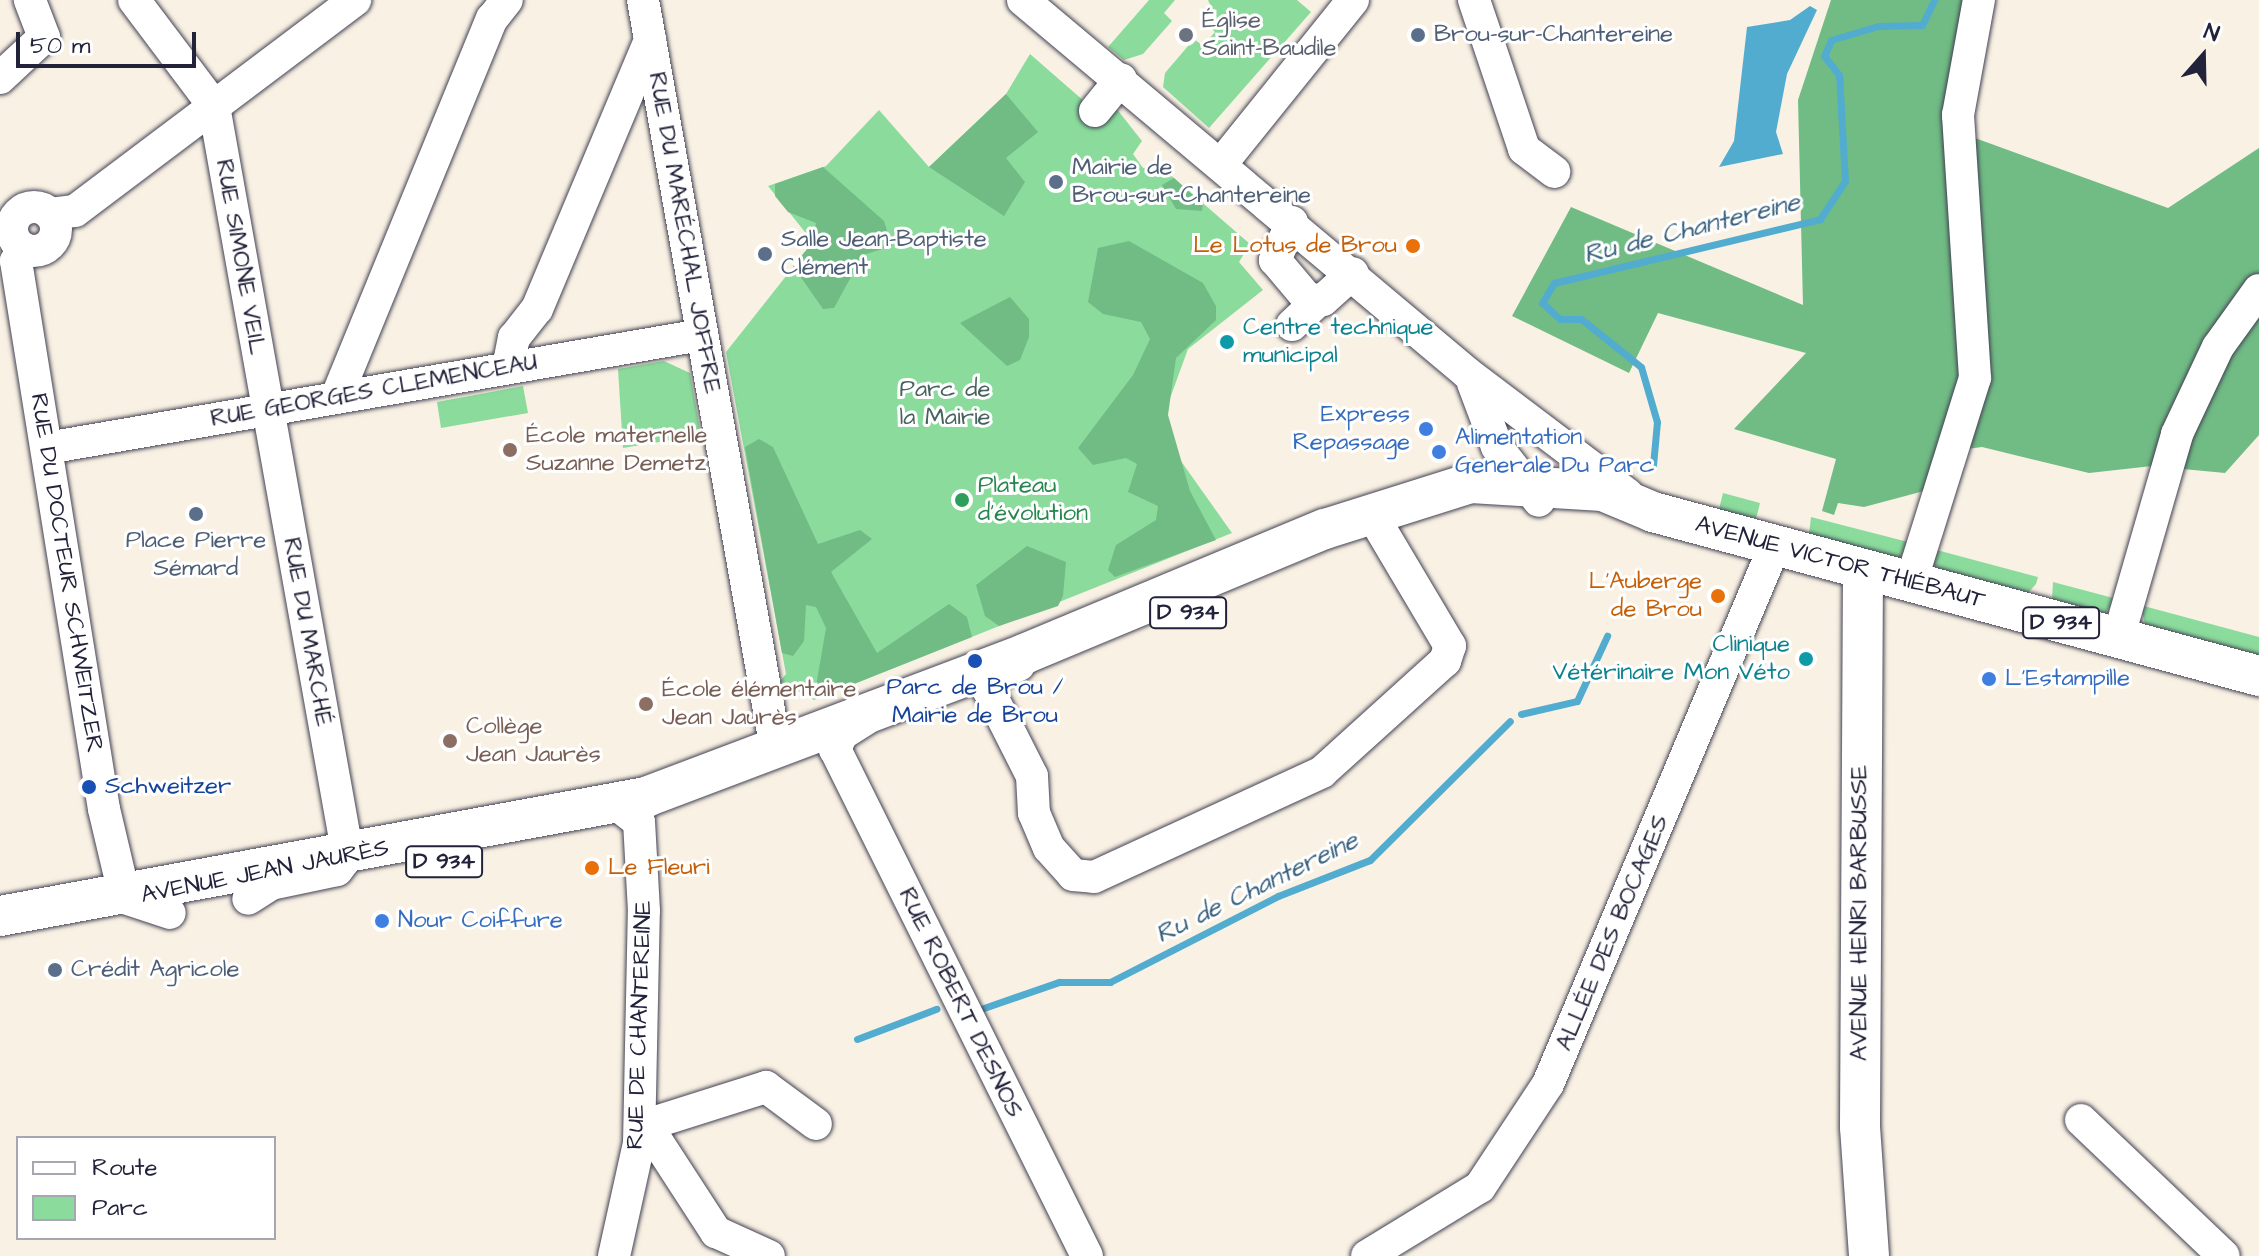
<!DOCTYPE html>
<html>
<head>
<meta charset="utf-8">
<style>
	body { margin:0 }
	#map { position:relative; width:2259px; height:1256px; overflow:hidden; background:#f9f1e3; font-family:"Architects Daughter",sans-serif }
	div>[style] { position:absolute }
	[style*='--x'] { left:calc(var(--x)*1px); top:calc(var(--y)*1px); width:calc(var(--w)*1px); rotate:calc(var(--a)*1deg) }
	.green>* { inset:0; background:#8bdc9c }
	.forest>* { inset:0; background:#70bc84 }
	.water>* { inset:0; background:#52accf }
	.stream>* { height:7px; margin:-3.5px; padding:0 3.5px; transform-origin:3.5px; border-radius:3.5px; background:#52accf }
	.roads { filter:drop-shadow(0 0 2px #424154) drop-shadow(0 0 2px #424154) }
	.minor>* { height:32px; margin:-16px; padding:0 16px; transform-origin:16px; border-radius:16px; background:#fff }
	.minor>.ring { margin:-16px; padding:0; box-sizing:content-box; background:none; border:32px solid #fff; border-radius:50% }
	.major>* { height:40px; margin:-20px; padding:0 20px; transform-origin:20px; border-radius:20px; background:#fff }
	.dots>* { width:22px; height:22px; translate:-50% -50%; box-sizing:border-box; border:4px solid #fff; border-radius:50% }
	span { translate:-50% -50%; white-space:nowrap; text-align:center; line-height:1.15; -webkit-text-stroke:6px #fff; paint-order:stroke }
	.shield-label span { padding:2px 6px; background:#fff; border:2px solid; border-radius:6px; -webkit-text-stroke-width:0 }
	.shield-label { font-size:22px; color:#22223b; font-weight:700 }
	.worship-label { font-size:24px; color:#5b616d }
	.left { translate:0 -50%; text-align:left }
	.service-label { font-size:24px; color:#4e5e75 }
	.street-label { font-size:24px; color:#22223b }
	.food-label { font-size:24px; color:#c56008 }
	.right { translate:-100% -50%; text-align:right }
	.culture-label { font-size:24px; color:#0d838f }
	.park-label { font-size:24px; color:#47635d }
	.shop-label { font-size:24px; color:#366cbe }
	.education-label { font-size:24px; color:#785e54 }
	.leisure-label { font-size:24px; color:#27864d }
	.transit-label { font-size:24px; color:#164399 }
	.water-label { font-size:26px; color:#38607e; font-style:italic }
	.legend { position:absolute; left:16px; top:1136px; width:260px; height:104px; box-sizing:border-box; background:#fff; border:2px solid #a7a7b1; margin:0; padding:10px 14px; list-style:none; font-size:24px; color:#22223b }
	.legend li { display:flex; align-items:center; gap:16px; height:40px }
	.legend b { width:40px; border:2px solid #a7a7b1 }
	.north { position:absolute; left:2163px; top:16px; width:80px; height:80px; -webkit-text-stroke:6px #fff; paint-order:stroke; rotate:20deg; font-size:22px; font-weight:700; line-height:32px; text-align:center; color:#22223b }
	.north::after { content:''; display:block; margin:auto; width:28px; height:36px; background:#22223b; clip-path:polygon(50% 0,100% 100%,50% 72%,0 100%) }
	.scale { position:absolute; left:16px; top:32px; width:180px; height:36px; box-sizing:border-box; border:4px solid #22223b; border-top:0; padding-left:10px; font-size:24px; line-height:28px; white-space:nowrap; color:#22223b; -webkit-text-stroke:6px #fff; paint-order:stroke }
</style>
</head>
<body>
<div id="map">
	<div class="green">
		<div style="clip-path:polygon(1149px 0,1175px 0,1164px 13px,1172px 21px,1143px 54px,1124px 60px,1108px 47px)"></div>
		<div style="clip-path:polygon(1208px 0,1297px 0,1311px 12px,1209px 128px,1163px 87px,1165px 73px,1194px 39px,1203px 46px,1215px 32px,1208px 25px,1215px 16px)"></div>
		<div style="clip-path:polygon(1030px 54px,1100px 115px,1116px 108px,1142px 141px,1133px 154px,1143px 168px,1160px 166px,1250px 244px,1239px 262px,1263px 290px,1188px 349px,1169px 401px,1149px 416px,1232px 533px,814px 700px,780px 681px,786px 674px,726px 352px,813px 242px,768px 186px,826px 166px,879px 110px,929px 167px,1006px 94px)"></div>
		<div style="clip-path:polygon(664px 361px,690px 373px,701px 435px,623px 448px,618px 369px)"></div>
		<div style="clip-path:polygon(523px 386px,528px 413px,441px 428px,437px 402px)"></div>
		<div style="clip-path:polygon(1723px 493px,1760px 503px,1756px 519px,1719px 509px)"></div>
		<div style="clip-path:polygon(1811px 517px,1912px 543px,1899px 558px,1809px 534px)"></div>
		<div style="clip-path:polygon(1933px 549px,2038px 577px,2036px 584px,2028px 593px,1939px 569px,1931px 561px)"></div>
		<div style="clip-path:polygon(2053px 582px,2117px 599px,2105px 613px,2052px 599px)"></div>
		<div style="clip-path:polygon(2140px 605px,2259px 637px,2259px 655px,2145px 624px)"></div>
	</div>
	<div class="forest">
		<div style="clip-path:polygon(1831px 0,1976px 0,1964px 134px,2168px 208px,2259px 148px,2259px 435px,2225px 473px,2152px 466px,2089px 473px,1982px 447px,1944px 452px,1924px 491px,1864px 507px,1838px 503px,1834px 515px,1822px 511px,1836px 459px,1734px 429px,1806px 353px,1658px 313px,1629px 373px,1512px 316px,1571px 207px,1803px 305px,1798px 100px)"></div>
		<div style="clip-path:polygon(1006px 94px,1038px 132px,1006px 158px,1025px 182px,1004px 216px,929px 167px)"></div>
		<div style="clip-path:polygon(823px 167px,884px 221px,892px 246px,863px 255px,834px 308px,823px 309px,793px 266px,813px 242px,816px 223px,788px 212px,775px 196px,775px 184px)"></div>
		<div style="clip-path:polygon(1174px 178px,1203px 204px,1202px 211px,1176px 209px,1162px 185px)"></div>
		<div style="clip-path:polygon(1129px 241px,1203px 283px,1216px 306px,1216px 320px,1176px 358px,1168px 415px,1190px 491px,1216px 540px,1115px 577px,1108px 570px,1116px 545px,1156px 520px,1158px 506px,1128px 492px,1137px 464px,1126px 458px,1093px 465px,1078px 448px,1133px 375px,1150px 339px,1141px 322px,1103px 314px,1088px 302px,1098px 248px)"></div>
		<div style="clip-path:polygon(1010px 297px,1029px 319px,1029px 337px,1020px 360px,1007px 366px,960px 323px)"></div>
		<div style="clip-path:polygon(759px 439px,773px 447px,818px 544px,860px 530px,872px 539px,831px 572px,877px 653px,949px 604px,967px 617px,972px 637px,821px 697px,815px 692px,826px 628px,816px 607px,806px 605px,804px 641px,793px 656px,782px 653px,745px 447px)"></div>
		<div style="clip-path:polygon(1027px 546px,1066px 562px,1063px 596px,1058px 606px,999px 626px,985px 616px,976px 585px)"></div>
	</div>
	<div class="water">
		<div style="clip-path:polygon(1810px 6px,1817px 10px,1787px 74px,1776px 132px,1783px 154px,1719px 167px,1734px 141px,1747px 27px,1790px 20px)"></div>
	</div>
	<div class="stream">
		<div style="--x:1653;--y:465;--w:43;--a:-84.7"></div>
		<div style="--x:1657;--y:422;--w:57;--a:-106.2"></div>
		<div style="--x:1641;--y:367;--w:77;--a:-141.3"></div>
		<div style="--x:1581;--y:319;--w:21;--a:180"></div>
		<div style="--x:1560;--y:319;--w:24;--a:-138"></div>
		<div style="--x:1542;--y:303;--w:23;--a:-59"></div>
		<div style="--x:1554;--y:283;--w:274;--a:-13.5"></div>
		<div style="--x:1820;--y:219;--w:45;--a:-56.7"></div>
		<div style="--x:1845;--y:181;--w:106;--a:-93.2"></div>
		<div style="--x:1839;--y:75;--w:24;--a:-128"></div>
		<div style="--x:1824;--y:56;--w:17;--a:-66"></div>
		<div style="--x:1831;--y:40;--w:49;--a:-16.6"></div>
		<div style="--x:1878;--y:26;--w:44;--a:-1.3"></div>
		<div style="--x:1922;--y:25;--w:28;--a:-64"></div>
		<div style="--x:1521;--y:714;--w:57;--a:-13.1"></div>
		<div style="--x:1577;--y:701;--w:72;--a:-65.2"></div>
		<div style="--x:978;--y:1010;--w:86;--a:-19.1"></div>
		<div style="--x:1059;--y:982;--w:51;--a:0"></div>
		<div style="--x:1110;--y:982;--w:189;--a:-27.1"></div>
		<div style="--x:1278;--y:896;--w:99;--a:-21.4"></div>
		<div style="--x:1370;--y:860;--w:197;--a:-44.8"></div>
		<div style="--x:857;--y:1039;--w:85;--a:-20.8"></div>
	</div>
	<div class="roads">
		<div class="minor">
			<div style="--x:134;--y:0;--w:133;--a:53"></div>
			<div style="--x:214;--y:106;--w:762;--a:79.87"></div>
			<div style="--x:348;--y:856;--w:18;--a:128"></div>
			<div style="--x:337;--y:870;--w:67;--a:168"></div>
			<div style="--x:271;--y:884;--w:27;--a:147"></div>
			<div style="--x:643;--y:0;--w:762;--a:79.94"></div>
			<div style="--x:1023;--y:0;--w:580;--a:40.03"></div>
			<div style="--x:1467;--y:373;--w:201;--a:37.1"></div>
			<div style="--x:1474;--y:0;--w:157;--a:71.4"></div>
			<div style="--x:1524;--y:149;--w:38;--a:37"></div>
			<div style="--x:0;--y:78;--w:60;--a:-43"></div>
			<div style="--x:44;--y:37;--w:40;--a:-111"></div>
			<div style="--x:1095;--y:111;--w:41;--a:-50.9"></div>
			<div style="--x:1222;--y:163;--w:209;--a:-51.2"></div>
			<div class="ring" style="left:12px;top:207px;width:12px;height:12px"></div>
			<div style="--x:50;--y:214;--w:25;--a:-7"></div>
			<div style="--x:75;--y:211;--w:351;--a:-37"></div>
			<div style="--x:1292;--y:222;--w:42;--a:114.1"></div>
			<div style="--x:1275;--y:260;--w:51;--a:49.8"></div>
			<div style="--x:1308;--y:299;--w:15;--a:4"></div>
			<div style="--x:1323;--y:300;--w:40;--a:-42"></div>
			<div style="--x:25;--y:249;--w:15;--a:127"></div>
			<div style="--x:16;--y:261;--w:555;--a:80.88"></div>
			<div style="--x:104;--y:809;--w:91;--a:76.7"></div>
			<div style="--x:125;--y:898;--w:47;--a:18.4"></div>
			<div style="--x:1292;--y:325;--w:33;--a:-43"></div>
			<div style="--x:508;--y:368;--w:31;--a:-79"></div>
			<div style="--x:514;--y:338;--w:37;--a:-52"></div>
			<div style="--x:537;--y:309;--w:292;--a:-67.2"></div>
			<div style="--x:1473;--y:383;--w:68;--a:69.4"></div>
			<div style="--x:1497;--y:447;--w:68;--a:52.1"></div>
			<div style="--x:337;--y:396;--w:408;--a:-67.7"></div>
			<div style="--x:492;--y:19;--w:24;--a:-52"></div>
			<div style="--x:47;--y:448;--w:664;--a:-9.8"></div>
			<div style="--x:1911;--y:582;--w:214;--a:-72.6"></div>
			<div style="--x:1975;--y:378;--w:264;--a:-93.7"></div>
			<div style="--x:1958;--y:115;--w:117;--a:-79.7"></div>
			<div style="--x:2118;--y:639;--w:213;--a:-73.9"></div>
			<div style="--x:2177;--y:434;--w:96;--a:-64.8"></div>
			<div style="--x:2218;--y:347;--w:70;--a:-54.3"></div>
			<div style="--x:1019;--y:665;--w:26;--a:155"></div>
			<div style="--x:995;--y:676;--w:15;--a:118"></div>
			<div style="--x:988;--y:689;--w:97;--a:63.2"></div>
			<div style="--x:1032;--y:776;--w:37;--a:87"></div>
			<div style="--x:1034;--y:813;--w:38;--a:67"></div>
			<div style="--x:1049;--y:848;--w:36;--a:48"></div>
			<div style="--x:1073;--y:875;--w:21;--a:5"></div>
			<div style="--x:1094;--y:877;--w:251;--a:-24.7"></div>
			<div style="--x:1322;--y:772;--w:166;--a:-42.1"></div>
			<div style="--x:1445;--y:661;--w:16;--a:-72"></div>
			<div style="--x:1450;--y:646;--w:155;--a:-120.7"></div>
			<div style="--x:866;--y:719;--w:28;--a:148"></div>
			<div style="--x:842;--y:734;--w:17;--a:115"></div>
			<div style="--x:835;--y:749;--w:566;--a:63.57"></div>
			<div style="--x:640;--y:1115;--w:140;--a:57"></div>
			<div style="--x:716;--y:1232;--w:58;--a:24.4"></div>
			<div style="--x:2081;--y:1120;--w:197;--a:43.6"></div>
			<div style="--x:646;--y:1125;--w:126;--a:-17.6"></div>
			<div style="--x:766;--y:1087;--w:62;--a:36.5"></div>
			<div style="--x:614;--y:1256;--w:116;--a:-77.5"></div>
			<div style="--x:639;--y:1143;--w:232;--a:-88.8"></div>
			<div style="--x:644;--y:911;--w:89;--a:-93.2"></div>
			<div style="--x:639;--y:822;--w:29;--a:-142"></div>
			<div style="--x:1367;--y:1256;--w:132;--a:-31.4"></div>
			<div style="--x:1480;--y:1187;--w:123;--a:-56.6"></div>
			<div style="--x:1548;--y:1084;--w:585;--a:-67.16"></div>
		</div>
		<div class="major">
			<div style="--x:1863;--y:569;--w:558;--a:90.31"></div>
			<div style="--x:1860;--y:1127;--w:129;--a:86"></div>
			<div style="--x:0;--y:916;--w:657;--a:-10.44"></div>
			<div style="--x:646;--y:797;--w:404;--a:-20.7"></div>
			<div style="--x:1024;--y:654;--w:326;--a:-22.6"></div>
			<div style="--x:1325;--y:529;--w:153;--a:-17.5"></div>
			<div style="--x:1471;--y:483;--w:132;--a:3.5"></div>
			<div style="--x:1603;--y:491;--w:54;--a:22.8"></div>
			<div style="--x:1653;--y:512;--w:628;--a:15.14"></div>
		</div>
	</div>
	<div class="dots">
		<div style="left:1186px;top:35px;background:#6b7280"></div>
		<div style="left:1418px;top:35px;background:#5c6f8a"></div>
		<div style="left:1056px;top:182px;background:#5c6f8a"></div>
		<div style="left:1413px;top:246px;background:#e8710a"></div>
		<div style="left:765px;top:254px;background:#5c6f8a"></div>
		<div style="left:1227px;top:342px;background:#0f9aa8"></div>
		<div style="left:1426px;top:429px;background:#3f7fe0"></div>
		<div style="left:510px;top:450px;background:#8d6e63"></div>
		<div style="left:1439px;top:452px;background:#3f7fe0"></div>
		<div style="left:962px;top:500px;background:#2e9e5b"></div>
		<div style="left:196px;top:514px;background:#5c6f8a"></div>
		<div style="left:1718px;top:596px;background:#e8710a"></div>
		<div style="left:1806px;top:659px;background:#0f9aa8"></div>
		<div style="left:975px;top:661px;background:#1a4fb4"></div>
		<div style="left:1989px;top:679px;background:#3f7fe0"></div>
		<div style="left:646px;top:704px;background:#8d6e63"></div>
		<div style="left:450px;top:741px;background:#8d6e63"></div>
		<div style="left:89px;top:787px;background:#1a4fb4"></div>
		<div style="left:592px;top:868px;background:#e8710a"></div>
		<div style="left:382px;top:921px;background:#3f7fe0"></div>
		<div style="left:55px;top:970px;background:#5c6f8a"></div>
	</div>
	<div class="shield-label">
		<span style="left:1188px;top:613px">D 934</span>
		<span style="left:2061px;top:623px">D 934</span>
		<span style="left:444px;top:862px">D 934</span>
	</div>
	<div class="worship-label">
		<span class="left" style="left:1202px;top:35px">Église<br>Saint-Baudile</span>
	</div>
	<div class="service-label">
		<span class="left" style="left:1434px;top:35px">Brou-sur-Chantereine</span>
		<span class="left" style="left:1072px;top:182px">Mairie de<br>Brou-sur-Chantereine</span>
		<span class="left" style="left:781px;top:254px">Salle Jean-Baptiste<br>Clément</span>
		<span style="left:196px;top:555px">Place Pierre<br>Sémard</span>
		<span class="left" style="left:71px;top:970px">Crédit Agricole</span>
	</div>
	<div class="street-label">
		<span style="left:684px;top:233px;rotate:80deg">RUE DU MARÉCHAL JOFFRE</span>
		<span style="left:240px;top:257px;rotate:80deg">RUE SIMONE VEIL</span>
		<span style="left:374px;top:391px;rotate:-10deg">RUE GEORGES CLEMENCEAU</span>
		<span style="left:1840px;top:563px;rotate:15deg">AVENUE VICTOR THIÉBAUT</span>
		<span style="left:66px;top:573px;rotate:81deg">RUE DU DOCTEUR SCHWEITZER</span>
		<span style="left:307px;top:632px;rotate:80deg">RUE DU MARCHÉ</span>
		<span style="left:265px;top:872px;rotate:-11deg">AVENUE JEAN JAURÈS</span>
		<span style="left:1860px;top:913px;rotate:-90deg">AVENUE HENRI BARBUSSE</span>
		<span style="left:1613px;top:933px;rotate:-67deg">ALLÉE DES BOCAGES</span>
		<span style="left:960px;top:1003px;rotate:64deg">RUE ROBERT DESNOS</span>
		<span style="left:640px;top:1025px;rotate:-88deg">RUE DE CHANTEREINE</span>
	</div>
	<div class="food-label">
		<span class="right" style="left:1397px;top:246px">Le Lotus de Brou</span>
		<span class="right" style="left:1702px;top:596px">L'Auberge<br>de Brou</span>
		<span class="left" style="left:608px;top:868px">Le Fleuri</span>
	</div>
	<div class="culture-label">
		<span class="left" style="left:1243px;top:342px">Centre technique<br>municipal</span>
		<span class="right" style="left:1790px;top:659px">Clinique<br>Vétérinaire Mon Véto</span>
	</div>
	<div class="park-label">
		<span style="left:945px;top:404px">Parc de<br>la Mairie</span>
	</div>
	<div class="shop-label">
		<span class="right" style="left:1410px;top:429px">Express<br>Repassage</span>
		<span class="left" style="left:1455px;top:452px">Alimentation<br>Generale Du Parc</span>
		<span class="left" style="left:2005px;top:679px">L'Estampille</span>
		<span class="left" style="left:398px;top:921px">Nour Coiffure</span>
	</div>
	<div class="education-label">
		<span class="left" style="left:526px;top:450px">École maternelle<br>Suzanne Demetz</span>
		<span class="left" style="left:662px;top:704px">École élémentaire<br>Jean Jaurès</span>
		<span class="left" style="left:466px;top:741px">Collège<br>Jean Jaurès</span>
	</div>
	<div class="leisure-label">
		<span class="left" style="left:978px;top:500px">Plateau<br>d’évolution</span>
	</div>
	<div class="transit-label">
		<span style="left:975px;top:702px">Parc de Brou /<br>Mairie de Brou</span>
		<span class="left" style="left:105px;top:787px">Schweitzer</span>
	</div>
	<div class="water-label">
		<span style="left:1692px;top:229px;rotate:-14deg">Ru de Chantereine</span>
		<span style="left:1257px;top:888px;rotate:-26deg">Ru de Chantereine</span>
	</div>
	<ul class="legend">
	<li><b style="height:10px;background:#fff"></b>Route</li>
	<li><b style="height:22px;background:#8bdc9c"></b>Parc</li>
	</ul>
	<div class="north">N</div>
	<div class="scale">50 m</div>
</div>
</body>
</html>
